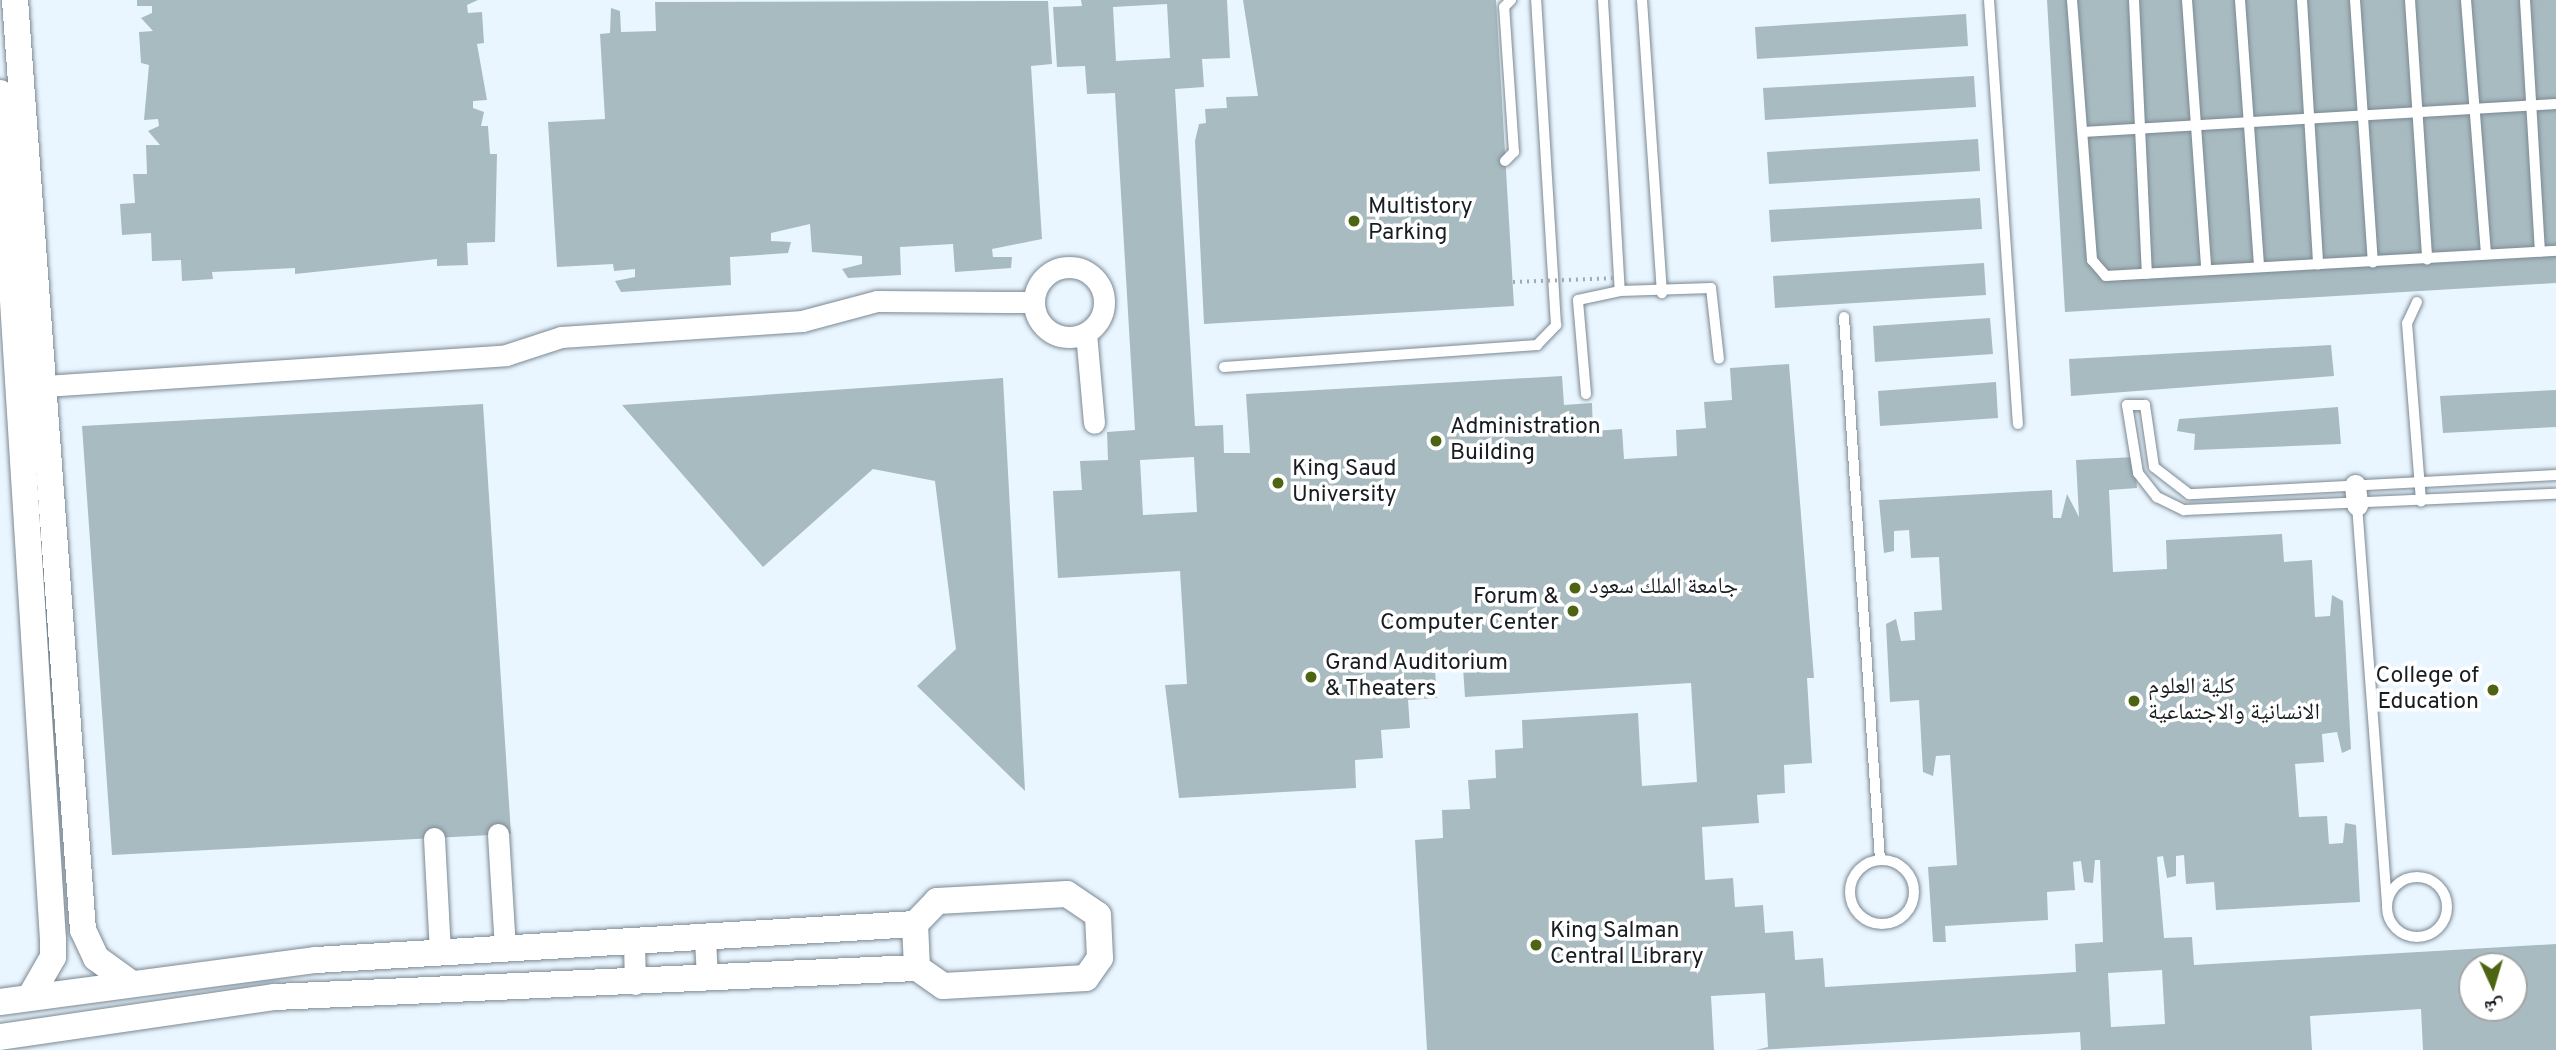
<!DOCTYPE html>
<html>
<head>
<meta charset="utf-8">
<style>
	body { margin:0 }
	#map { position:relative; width:2556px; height:1050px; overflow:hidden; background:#eaf6ff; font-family:Overpass,"Noto Naskh Arabic",sans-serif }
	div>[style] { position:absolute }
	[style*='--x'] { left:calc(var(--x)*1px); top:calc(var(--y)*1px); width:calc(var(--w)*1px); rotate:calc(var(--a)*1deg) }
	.building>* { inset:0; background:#a8bbc0 }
	.roads { filter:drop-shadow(0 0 2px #7b8993) drop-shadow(0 0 2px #7b8993) }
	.service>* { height:10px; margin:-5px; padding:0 5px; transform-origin:5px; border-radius:5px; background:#fff }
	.service>.ring { margin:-5px; padding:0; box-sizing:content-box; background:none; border:10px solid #fff; border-radius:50% }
	.minor>* { height:21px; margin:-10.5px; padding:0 10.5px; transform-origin:10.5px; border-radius:10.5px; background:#fff }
	.minor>.ring { margin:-10.5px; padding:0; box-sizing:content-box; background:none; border:21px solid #fff; border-radius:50% }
	.tertiary>* { height:26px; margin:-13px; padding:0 13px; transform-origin:13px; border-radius:13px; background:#fff }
	.path-bridge>* { height:3.5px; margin-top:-1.75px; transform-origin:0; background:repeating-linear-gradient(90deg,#9fa9b0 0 2px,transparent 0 7px) }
	.dots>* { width:19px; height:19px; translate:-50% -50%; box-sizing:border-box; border:4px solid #fff; border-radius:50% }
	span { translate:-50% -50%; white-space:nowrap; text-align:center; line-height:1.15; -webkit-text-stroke:7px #fff; paint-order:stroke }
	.poi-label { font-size:23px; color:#181d21 }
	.left { translate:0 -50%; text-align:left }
	.right { translate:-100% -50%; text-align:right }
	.north { position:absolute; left:2458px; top:952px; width:70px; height:70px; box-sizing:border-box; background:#fff; border:2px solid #a3a5a6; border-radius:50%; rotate:176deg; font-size:19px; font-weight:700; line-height:28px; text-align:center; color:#181d21 }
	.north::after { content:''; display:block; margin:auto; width:24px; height:32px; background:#4d6412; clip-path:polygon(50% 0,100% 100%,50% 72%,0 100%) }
</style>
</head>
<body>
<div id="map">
	<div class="building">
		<div style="clip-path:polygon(137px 0,478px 0,467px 5px,468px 13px,482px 12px,484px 43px,477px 44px,487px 100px,473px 101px,473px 108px,484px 112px,481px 126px,488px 126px,490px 154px,497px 154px,495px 242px,467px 243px,468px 265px,437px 266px,437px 259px,295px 274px,295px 268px,212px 272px,213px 279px,182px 281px,181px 260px,152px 261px,151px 233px,122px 235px,120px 204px,135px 203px,133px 174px,147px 174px,146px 145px,160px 145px,148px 131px,159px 126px,158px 119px,144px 120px,149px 65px,141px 63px,139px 32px,153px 31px,141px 18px,152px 13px,152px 6px,137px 6px)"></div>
		<div style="clip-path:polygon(evenodd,1081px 0,1227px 0,1230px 58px,1202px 59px,1204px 87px,1175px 89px,1195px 426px,1223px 425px,1224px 453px,1250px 453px,1246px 394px,1562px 376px,1564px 405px,1592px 403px,1593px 431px,1622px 429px,1624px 459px,1677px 456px,1676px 430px,1706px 428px,1704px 402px,1732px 400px,1730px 368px,1789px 364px,1814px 678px,1807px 678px,1812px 763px,1784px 765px,1785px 793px,1757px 795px,1759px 823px,1702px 827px,1705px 880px,1733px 878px,1735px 907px,1763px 905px,1765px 933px,1793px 931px,1795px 960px,1823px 958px,1825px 987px,2076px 972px,2075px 944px,2103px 942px,2100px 860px,2095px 860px,2093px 883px,2084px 882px,2081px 861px,2073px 862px,2075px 890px,2047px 892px,2048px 920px,1945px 926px,1946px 942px,1933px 942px,1928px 867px,1957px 865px,1950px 755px,1936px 756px,1933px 776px,1923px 772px,1919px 700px,1890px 702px,1886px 624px,1896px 619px,1901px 641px,1915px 640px,1914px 612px,1942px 610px,1939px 557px,1911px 558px,1909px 530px,1894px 531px,1894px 551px,1884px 553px,1879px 500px,2052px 490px,2053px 518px,2061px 518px,2067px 494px,2079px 517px,2076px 460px,2135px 457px,2137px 488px,2109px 490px,2113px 572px,2167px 569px,2166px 540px,2282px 534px,2284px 562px,2312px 560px,2315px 617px,2330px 616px,2332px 595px,2343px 601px,2351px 749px,2342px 753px,2337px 732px,2322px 734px,2324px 762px,2295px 764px,2299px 817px,2327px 816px,2329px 844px,2343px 843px,2345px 823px,2356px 825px,2360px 902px,2216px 910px,2214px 882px,2186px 884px,2184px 855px,2176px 856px,2176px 876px,2167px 878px,2163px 856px,2157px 857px,2164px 938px,2192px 937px,2194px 965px,2556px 944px,2556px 1050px,2423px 1050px,2421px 1009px,2310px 1016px,2312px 1050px,2081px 1050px,2080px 1032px,1756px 1050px,1768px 1047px,1765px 993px,1711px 996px,1714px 1050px,1427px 1050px,1415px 840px,1443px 838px,1442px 810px,1470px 809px,1468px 780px,1496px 778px,1495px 750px,1523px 748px,1522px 720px,1638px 713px,1642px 786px,1697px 782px,1691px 683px,1465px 697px,1463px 668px,1435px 670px,1437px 698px,1408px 700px,1410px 728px,1381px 730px,1383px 758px,1355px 760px,1356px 788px,1179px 798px,1165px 685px,1187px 684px,1180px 571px,1058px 578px,1053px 491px,1082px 490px,1080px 461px,1108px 460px,1107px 432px,1135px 430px,1115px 93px,1087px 94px,1085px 66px,1057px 67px,1053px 7px,1082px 6px,1081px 0,1167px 4px,1170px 58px,1116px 61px,1113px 7px,1167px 4px,1081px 0,1194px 457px,1197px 512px,1143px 515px,1140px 460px,1194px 457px,1081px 0,2472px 966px,2514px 966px,2514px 1008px,2472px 1008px,2472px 966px,1081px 0,2162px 970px,2165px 1024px,2111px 1027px,2108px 973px,2162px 970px)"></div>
		<div style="clip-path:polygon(1243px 0,1496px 0,1514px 306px,1204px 324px,1195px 141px,1199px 124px,1206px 123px,1205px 109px,1227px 108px,1226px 97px,1258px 96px)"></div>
		<div style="clip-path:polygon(2047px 0,2556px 0,2556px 283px,2065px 312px)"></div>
		<div style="clip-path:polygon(1048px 1px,1052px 64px,1031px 66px,1042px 239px,992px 249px,993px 257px,1012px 257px,1011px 268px,955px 272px,953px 244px,900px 247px,901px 275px,848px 278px,842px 269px,862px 264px,862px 256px,812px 252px,810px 224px,771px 233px,771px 241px,791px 242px,788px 253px,730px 257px,731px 285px,621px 292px,615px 281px,635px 277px,635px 269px,614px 271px,613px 264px,557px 267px,548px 122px,605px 119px,600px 34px,610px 33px,611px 8px,620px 11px,621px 32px,656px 31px,655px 2px)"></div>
		<div style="clip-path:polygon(1966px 14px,1968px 46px,1757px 59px,1755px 27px)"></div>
		<div style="clip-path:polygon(1974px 76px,1976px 107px,1765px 120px,1763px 88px)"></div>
		<div style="clip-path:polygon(1978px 139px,1980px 171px,1769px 184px,1767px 152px)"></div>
		<div style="clip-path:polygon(1980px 198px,1982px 229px,1771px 242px,1769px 210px)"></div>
		<div style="clip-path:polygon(1984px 263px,1986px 295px,1775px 308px,1773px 276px)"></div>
		<div style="clip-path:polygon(1990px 318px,1993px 354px,1875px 362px,1873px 326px)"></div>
		<div style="clip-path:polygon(2331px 345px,2334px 376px,2071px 396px,2069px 359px)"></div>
		<div style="clip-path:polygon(1003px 378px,1025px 791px,917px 686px,956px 649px,935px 481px,873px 469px,763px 567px,622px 405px)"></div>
		<div style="clip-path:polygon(1996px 382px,1998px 418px,1880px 426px,1878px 391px)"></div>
		<div style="clip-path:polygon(2556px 390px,2556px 427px,2443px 433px,2440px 396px)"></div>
		<div style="clip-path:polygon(483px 404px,511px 834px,112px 855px,82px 426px)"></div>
		<div style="clip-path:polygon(2338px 407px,2341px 444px,2194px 450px,2195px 434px,2177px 431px,2179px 419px)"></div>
	</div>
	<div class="roads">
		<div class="service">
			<div style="--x:1603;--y:0;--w:291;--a:86.7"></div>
			<div style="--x:1642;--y:0;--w:294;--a:86.1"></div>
			<div style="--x:1989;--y:0;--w:425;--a:86.1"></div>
			<div style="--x:2072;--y:0;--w:261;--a:85.6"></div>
			<div style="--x:2092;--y:260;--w:21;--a:49"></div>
			<div style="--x:2106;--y:276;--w:451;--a:-3.2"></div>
			<div style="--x:2134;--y:0;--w:274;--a:87.3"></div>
			<div style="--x:2187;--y:0;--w:269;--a:85.9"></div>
			<div style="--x:2240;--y:0;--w:267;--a:85.9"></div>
			<div style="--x:2302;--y:0;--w:265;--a:86.5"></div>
			<div style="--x:2355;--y:0;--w:263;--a:86.1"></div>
			<div style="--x:2410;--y:0;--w:260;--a:86.2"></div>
			<div style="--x:2466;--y:0;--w:255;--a:85.5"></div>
			<div style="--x:2525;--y:0;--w:252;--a:86.6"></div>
			<div style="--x:2083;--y:132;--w:474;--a:-3.4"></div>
			<div style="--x:1505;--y:161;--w:13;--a:-45"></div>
			<div style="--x:1514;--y:152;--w:145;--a:-93.9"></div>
			<div style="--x:1504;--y:7;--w:10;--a:-45"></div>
			<div style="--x:2417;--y:302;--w:23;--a:115"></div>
			<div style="--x:2407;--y:323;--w:179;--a:85.5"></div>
			<div style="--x:1844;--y:317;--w:544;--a:86.21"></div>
			<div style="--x:1224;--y:367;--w:314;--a:-4"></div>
			<div style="--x:1537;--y:345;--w:28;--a:-46"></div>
			<div style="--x:1556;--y:325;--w:326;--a:-93.5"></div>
			<div style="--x:1586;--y:394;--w:94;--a:-94.9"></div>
			<div style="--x:1578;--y:300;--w:43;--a:-12.1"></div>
			<div style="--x:1620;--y:291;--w:91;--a:-1.9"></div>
			<div style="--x:1711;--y:288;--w:71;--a:83.6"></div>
			<div style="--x:2556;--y:475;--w:367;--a:177"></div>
			<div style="--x:2189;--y:494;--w:44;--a:-142.4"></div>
			<div style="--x:2154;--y:467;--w:63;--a:-98.3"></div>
			<div style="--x:2145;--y:405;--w:18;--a:180"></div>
			<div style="--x:2127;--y:405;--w:69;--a:80.8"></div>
			<div style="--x:2138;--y:473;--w:31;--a:52"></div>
			<div style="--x:2157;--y:497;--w:30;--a:26"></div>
			<div style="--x:2184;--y:510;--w:372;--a:-2.5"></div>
			<div style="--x:2357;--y:505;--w:401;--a:85.7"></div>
			<div class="ring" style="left:1850px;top:860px;width:54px;height:54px"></div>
			<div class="ring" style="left:2387px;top:877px;width:50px;height:50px"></div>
		</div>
		<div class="minor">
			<div class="ring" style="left:1034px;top:267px;width:49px;height:49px"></div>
			<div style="--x:1086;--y:333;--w:90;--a:84.9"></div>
			<div style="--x:29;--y:387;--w:478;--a:-3.8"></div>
			<div style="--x:506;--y:355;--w:58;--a:-18.1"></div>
			<div style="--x:561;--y:337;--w:242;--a:-3.8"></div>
			<div style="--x:802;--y:321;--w:78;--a:-14.9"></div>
			<div style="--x:877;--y:301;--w:157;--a:0.4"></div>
			<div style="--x:2355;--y:485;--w:20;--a:84"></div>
			<div style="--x:498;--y:834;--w:116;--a:86.5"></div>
			<div style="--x:434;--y:838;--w:115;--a:87"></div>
			<div style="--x:705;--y:939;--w:39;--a:87"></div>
			<div style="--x:634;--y:943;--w:41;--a:88.6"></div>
		</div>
		<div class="tertiary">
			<div style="--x:15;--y:0;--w:932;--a:85.82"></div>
			<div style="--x:83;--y:930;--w:31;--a:65"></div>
			<div style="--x:96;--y:958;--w:41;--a:36"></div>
			<div style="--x:0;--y:93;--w:848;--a:86.42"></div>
			<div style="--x:53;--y:939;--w:18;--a:90"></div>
			<div style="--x:53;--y:957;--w:46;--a:119.9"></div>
			<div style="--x:0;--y:1002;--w:319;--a:-7.6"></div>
			<div style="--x:316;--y:960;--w:600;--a:-3.44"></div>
			<div style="--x:915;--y:924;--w:32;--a:-46"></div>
			<div style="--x:937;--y:901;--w:130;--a:-3.1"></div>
			<div style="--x:1067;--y:894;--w:37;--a:34"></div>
			<div style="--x:1098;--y:915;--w:43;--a:87.3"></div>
			<div style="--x:1100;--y:958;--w:24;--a:125"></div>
			<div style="--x:1086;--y:978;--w:143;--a:176.8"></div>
			<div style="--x:943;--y:986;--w:32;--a:-145"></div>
			<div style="--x:917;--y:968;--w:44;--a:-92.6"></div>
			<div style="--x:0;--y:1037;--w:278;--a:-8.3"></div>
			<div style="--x:275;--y:997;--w:643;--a:-2.59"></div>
		</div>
	</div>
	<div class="path-bridge">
		<div style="--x:1513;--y:282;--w:105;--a:-2.2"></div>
	</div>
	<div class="dots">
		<div style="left:1354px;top:221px;background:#4d6412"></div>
		<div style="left:1436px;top:441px;background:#4d6412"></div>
		<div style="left:1278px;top:483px;background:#4d6412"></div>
		<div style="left:1575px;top:588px;background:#4d6412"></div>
		<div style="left:1573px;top:611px;background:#4d6412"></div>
		<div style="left:1311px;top:677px;background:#4d6412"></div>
		<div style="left:2493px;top:690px;background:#4d6412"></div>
		<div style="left:2134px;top:701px;background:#4d6412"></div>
		<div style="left:1536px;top:945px;background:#4d6412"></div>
	</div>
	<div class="poi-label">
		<span class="left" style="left:1368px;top:221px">Multistory<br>Parking</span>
		<span class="left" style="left:1450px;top:441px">Administration<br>Building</span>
		<span class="left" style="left:1292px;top:483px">King Saud<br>University</span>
		<span class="left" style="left:1589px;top:588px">جامعة الملك سعود</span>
		<span class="right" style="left:1559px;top:611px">Forum &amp;<br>Computer Center</span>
		<span class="left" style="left:1325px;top:677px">Grand Auditorium<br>&amp; Theaters</span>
		<span class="right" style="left:2479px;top:690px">College of<br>Education</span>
		<span class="left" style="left:2148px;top:701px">كلية العلوم<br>الانسانية والاجتماعية</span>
		<span class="left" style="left:1550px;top:945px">King Salman<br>Central Library</span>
	</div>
	<div class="north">ش</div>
</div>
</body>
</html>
